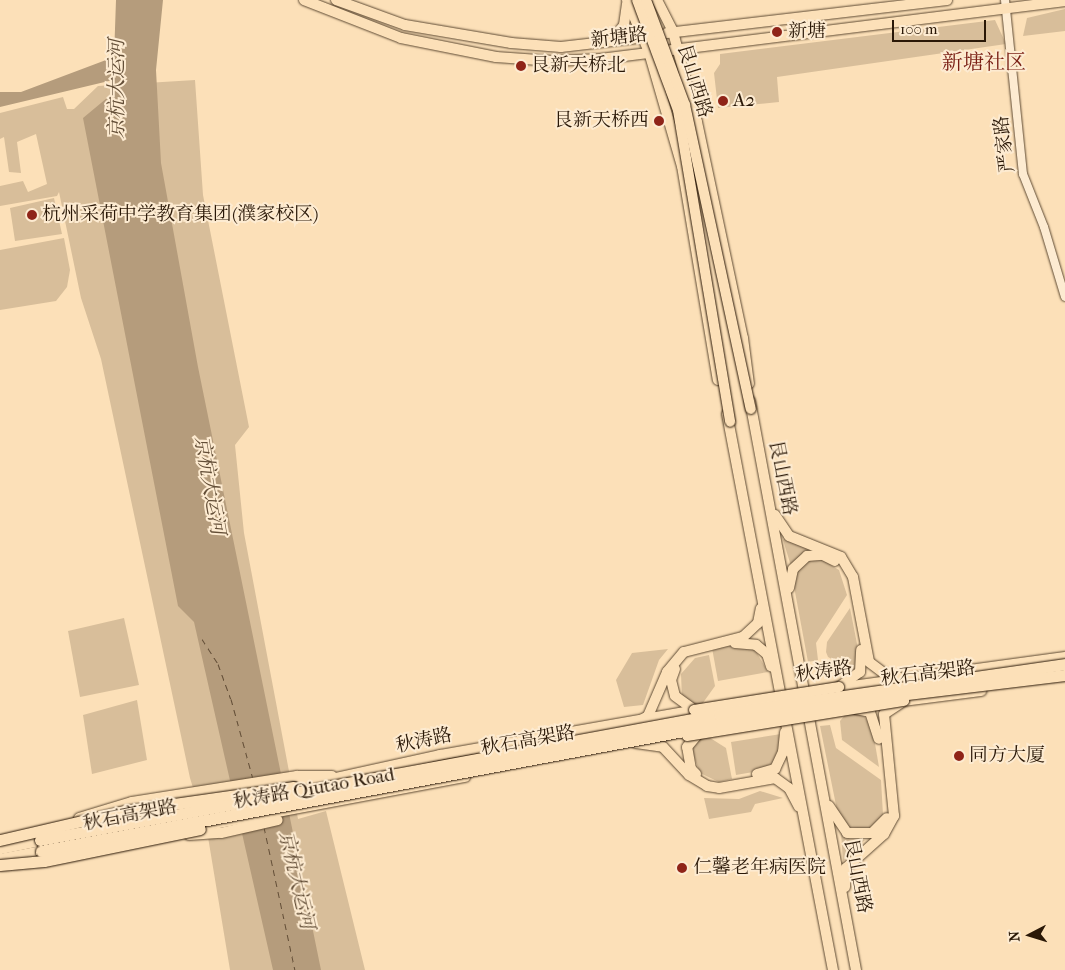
<!DOCTYPE html>
<html>
<head>
<meta charset="utf-8">
<style>
	body { margin:0 }
	#map { position:relative; width:1065px; height:970px; overflow:hidden; background:#fce0b8; font-family:"IM FELL French Canon","Noto Serif SC",serif }
	div>[style] { position:absolute }
	[style*='--x'] { left:calc(var(--x)*1px); top:calc(var(--y)*1px); width:calc(var(--w)*1px); rotate:calc(var(--a)*1deg) }
	.green>* { inset:0; background:#d8be9a }
	.water>* { inset:0; background:#b59c7c }
	.ferry>* { height:1px; margin-top:-0.5px; transform-origin:0; background:repeating-linear-gradient(90deg,#624d36 0 6px,transparent 0 11px) }
	.roads { filter:drop-shadow(0 0 1px #5e4a33) drop-shadow(0 0 1px #5e4a33) }
	.minor>* { height:8px; margin:-4px; padding:0 4px; transform-origin:4px; border-radius:4px; background:#fdebd1 }
	.major>* { height:10px; margin:-5px; padding:0 5px; transform-origin:5px; border-radius:5px; background:#fce0b8 }
	.highway>* { height:11px; margin:-5.5px; padding:0 5.5px; transform-origin:5.5px; border-radius:5.5px; background:#fce0b8 }
	.bridges { filter:drop-shadow(0 0 1px #2a1807) drop-shadow(0 0 1px #2a1807) }
	.major-bridge>* { height:10px; margin:-5px; padding:0 5px; transform-origin:5px; border-radius:5px; background:#fce0b8 }
	.highway-bridge>* { height:11px; margin:-5.5px; padding:0 5.5px; transform-origin:5.5px; border-radius:5.5px; background:#fce0b8 }
	.dots>* { width:14px; height:14px; translate:-50% -50%; box-sizing:border-box; border:2px solid #fdebd1; border-radius:50% }
	span { translate:-50% -50%; white-space:nowrap; text-align:center; line-height:1.15; -webkit-text-stroke:4px #fdebd1; paint-order:stroke }
	.poi-label { font-size:19px; color:#2a1807 }
	.left { translate:0 -50%; text-align:left }
	.right { translate:-100% -50%; text-align:right }
	.street-label { font-size:19px; color:#2a1807 }
	.water-label { font-size:20px; color:#624d36; font-style:italic }
	.quarter-label { font-size:21px; color:#7a1f14 }
	.north { position:absolute; left:1005px; top:910px; width:50px; height:50px; -webkit-text-stroke:4px #fdebd1; paint-order:stroke; rotate:265deg; font-size:14px; font-weight:700; line-height:20px; text-align:center; color:#2a1807 }
	.north::after { content:''; display:block; margin:auto; width:18px; height:22px; background:#2a1807; clip-path:polygon(50% 0,100% 100%,50% 72%,0 100%) }
	.scale { position:absolute; left:892px; top:20px; width:94px; height:22px; box-sizing:border-box; border:2px solid #2a1807; border-top:0; padding-left:6px; font-size:15px; line-height:18px; white-space:nowrap; color:#2a1807; -webkit-text-stroke:4px #fdebd1; paint-order:stroke }
</style>
</head>
<body>
<div id="map">
	<div class="green">
		<div style="clip-path:polygon(1065px 9px,1065px 31px,1023px 36px,1027px 18px)"></div>
		<div style="clip-path:polygon(995px 20px,1006px 44px,777px 77px,779px 102px,718px 108px,714px 73px,720px 64px,720px 54px)"></div>
		<div style="clip-path:polygon(195px 80px,203px 195px,249px 427px,235px 445px,244px 533px,298px 819px,326px 811px,365px 970px,230px 970px,208px 837px,190px 778px,101px 359px,81px 298px,59px 192px,57px 196px,0 206px,0 186px,23px 181px,28px 192px,47px 184px,36px 134px,17px 142px,21px 173px,9px 172px,4px 137px,0 139px,0 113px,63px 97px,67px 109px,74px 109px,98px 86px)"></div>
		<div style="clip-path:polygon(54px 198px,62px 234px,15px 241px,10px 208px)"></div>
		<div style="clip-path:polygon(64px 238px,70px 270px,67px 287px,56px 301px,0 310px,0 250px)"></div>
		<div style="clip-path:polygon(786px 538px,808px 548px,791px 566px,783px 540px)"></div>
		<div style="clip-path:polygon(821px 559px,839px 570px,847px 595px,816px 643px,818px 660px,808px 662px,793px 581px,795px 572px,808px 561px)"></div>
		<div style="clip-path:polygon(850px 608px,858px 649px,857px 668px,851px 675px,848px 668px,828px 657px,826px 652px,827px 642px)"></div>
		<div style="clip-path:polygon(124px 618px,139px 685px,80px 697px,68px 631px)"></div>
		<div style="clip-path:polygon(734px 644px,754px 648px,768px 672px,718px 681px,712px 648px)"></div>
		<div style="clip-path:polygon(668px 649px,659px 660px,643px 705px,624px 707px,616px 680px,632px 653px)"></div>
		<div style="clip-path:polygon(709px 655px,715px 686px,700px 707px,682px 699px,681px 674px,695px 658px)"></div>
		<div style="clip-path:polygon(137px 700px,147px 760px,92px 774px,83px 715px)"></div>
		<div style="clip-path:polygon(860px 712px,872px 726px,879px 767px,842px 740px,840px 721px,845px 715px)"></div>
		<div style="clip-path:polygon(830px 725px,836px 748px,881px 780px,883px 815px,869px 829px,847px 827px,837px 810px,820px 726px)"></div>
		<div style="clip-path:polygon(704px 734px,726px 748px,732px 779px,719px 782px,700px 773px,691px 749px)"></div>
		<div style="clip-path:polygon(781px 734px,777px 760px,759px 771px,736px 775px,731px 742px)"></div>
		<div style="clip-path:polygon(760px 791px,783px 798px,755px 804px,751px 812px,709px 819px,704px 798px,739px 799px)"></div>
		<div style="clip-path:polygon(841px 832px,850px 839px,865px 840px,843px 861px)"></div>
	</div>
	<div class="water">
		<div style="clip-path:polygon(116px 0,163px 0,156px 70px,161px 163px,198px 367px,321px 970px,273px 970px,194px 622px,178px 606px,83px 118px,113px 93px,113px 80px,0 107px,0 92px,21px 92px,114px 57px)"></div>
	</div>
	<div class="ferry">
		<div style="--x:202;--y:639;--w:30;--a:57"></div>
		<div style="--x:218;--y:664;--w:37;--a:70"></div>
		<div style="--x:231;--y:699;--w:83;--a:74.6"></div>
		<div style="--x:264;--y:827;--w:146;--a:77.8"></div>
	</div>
	<div class="roads">
		<div class="minor">
			<div style="--x:1005;--y:0;--w:175;--a:84.1"></div>
			<div style="--x:1023;--y:174;--w:57;--a:68.4"></div>
			<div style="--x:1044;--y:227;--w:73;--a:73.3"></div>
		</div>
		<div class="major">
			<div style="--x:304;--y:0;--w:104;--a:21.4"></div>
			<div style="--x:401;--y:38;--w:97;--a:11.3"></div>
			<div style="--x:496;--y:57;--w:57;--a:4"></div>
			<div style="--x:553;--y:61;--w:47;--a:-2.4"></div>
			<div style="--x:600;--y:59;--w:469;--a:-7.1"></div>
			<div style="--x:336;--y:0;--w:73;--a:19.9"></div>
			<div style="--x:405;--y:25;--w:108;--a:9.6"></div>
			<div style="--x:511;--y:43;--w:50;--a:4.6"></div>
			<div style="--x:561;--y:47;--w:88;--a:-6.6"></div>
			<div style="--x:627;--y:0;--w:56;--a:67.1"></div>
			<div style="--x:649;--y:52;--w:119;--a:73.9"></div>
			<div style="--x:682;--y:166;--w:217;--a:80.5"></div>
			<div style="--x:657;--y:0;--w:36;--a:63"></div>
			<div style="--x:673;--y:32;--w:93;--a:75.1"></div>
			<div style="--x:697;--y:122;--w:221;--a:78"></div>
			<div style="--x:743;--y:338;--w:46;--a:82.6"></div>
			<div style="--x:667;--y:33;--w:282;--a:-6.7"></div>
			<div style="--x:612;--y:41;--w:20;--a:-53"></div>
			<div style="--x:624;--y:25;--w:21;--a:-82"></div>
			<div style="--x:750;--y:401;--w:579;--a:79.45"></div>
			<div style="--x:727;--y:414;--w:566;--a:79.21"></div>
			<div style="--x:775;--y:515;--w:25;--a:56"></div>
			<div style="--x:789;--y:536;--w:56;--a:22"></div>
			<div style="--x:841;--y:557;--w:23;--a:59"></div>
			<div style="--x:853;--y:577;--w:86;--a:79.3"></div>
			<div style="--x:869;--y:662;--w:20;--a:37"></div>
			<div style="--x:885;--y:674;--w:20;--a:15"></div>
			<div style="--x:789;--y:588;--w:19;--a:-78"></div>
			<div style="--x:793;--y:569;--w:19;--a:-43"></div>
			<div style="--x:807;--y:556;--w:16;--a:-4"></div>
			<div style="--x:823;--y:555;--w:13;--a:27"></div>
			<div style="--x:735;--y:643;--w:21;--a:5"></div>
			<div style="--x:756;--y:645;--w:14;--a:39"></div>
			<div style="--x:767;--y:654;--w:13;--a:72"></div>
			<div style="--x:675;--y:669;--w:12;--a:110"></div>
			<div style="--x:671;--y:680;--w:16;--a:76"></div>
			<div style="--x:675;--y:696;--w:24;--a:36"></div>
			<div style="--x:839;--y:687;--w:26;--a:-36"></div>
			<div style="--x:860;--y:672;--w:22;--a:-87"></div>
			<div style="--x:845;--y:687;--w:222;--a:-7.8"></div>
			<div style="--x:856;--y:709;--w:14;--a:12"></div>
			<div style="--x:870;--y:712;--w:28;--a:72"></div>
			<div style="--x:641;--y:720;--w:8;--a:-30"></div>
			<div style="--x:648;--y:716;--w:48;--a:-66.6"></div>
			<div style="--x:667;--y:672;--w:26;--a:-50"></div>
			<div style="--x:684;--y:652;--w:61;--a:-14.3"></div>
			<div style="--x:743;--y:637;--w:21;--a:-43"></div>
			<div style="--x:758;--y:623;--w:15;--a:-79"></div>
			<div style="--x:636;--y:743;--w:27;--a:8"></div>
			<div style="--x:663;--y:747;--w:38;--a:47"></div>
			<div style="--x:689;--y:775;--w:21;--a:31"></div>
			<div style="--x:707;--y:786;--w:12;--a:9"></div>
			<div style="--x:719;--y:788;--w:57;--a:-10.1"></div>
			<div style="--x:775;--y:778;--w:17;--a:36"></div>
			<div style="--x:789;--y:788;--w:21;--a:62"></div>
			<div style="--x:696;--y:774;--w:7;--a:-135"></div>
			<div style="--x:691;--y:769;--w:22;--a:-100"></div>
			<div style="--x:687;--y:747;--w:17;--a:-50"></div>
			<div style="--x:757;--y:774;--w:19;--a:-16"></div>
			<div style="--x:775;--y:769;--w:19;--a:-65"></div>
			<div style="--x:783;--y:752;--w:20;--a:-84"></div>
			<div style="--x:290;--y:788;--w:154;--a:-12.4"></div>
			<div style="--x:440;--y:755;--w:258;--a:-10"></div>
			<div style="--x:829;--y:806;--w:32;--a:56"></div>
			<div style="--x:847;--y:833;--w:25;--a:0"></div>
			<div style="--x:872;--y:833;--w:21;--a:-45"></div>
			<div style="--x:79;--y:818;--w:55;--a:-16.8"></div>
			<div style="--x:132;--y:802;--w:167;--a:-9"></div>
			<div style="--x:297;--y:776;--w:35;--a:0"></div>
			<div style="--x:86;--y:826;--w:93;--a:-10.6"></div>
			<div style="--x:192;--y:828;--w:278;--a:-10.6"></div>
			<div style="--x:189;--y:835;--w:32;--a:-4"></div>
			<div style="--x:221;--y:833;--w:58;--a:-12.8"></div>
			<div style="--x:845;--y:887;--w:19;--a:-87"></div>
			<div style="--x:846;--y:868;--w:51;--a:-41.8"></div>
			<div style="--x:884;--y:834;--w:21;--a:-61"></div>
			<div style="--x:894;--y:816;--w:102;--a:-95.6"></div>
			<div style="--x:884;--y:714;--w:24;--a:-33"></div>
			<div style="--x:904;--y:701;--w:78;--a:-7.4"></div>
		</div>
		<div class="highway">
			<div style="--x:0;--y:848;--w:41;--a:-11.3"></div>
			<div style="--x:0;--y:859;--w:42;--a:-11"></div>
		</div>
	</div>
	<div class="bridges">
		<div class="major-bridge">
			<div style="--x:637;--y:0;--w:117;--a:69.6"></div>
			<div style="--x:678;--y:110;--w:316;--a:80.5"></div>
			<div style="--x:646;--y:0;--w:112;--a:69.6"></div>
			<div style="--x:685;--y:105;--w:311;--a:77.8"></div>
			<div style="--x:694;--y:710;--w:147;--a:-9"></div>
			<div style="--x:687;--y:736;--w:220;--a:-9.2"></div>
		</div>
		<div class="highway-bridge">
			<div style="--x:0;--y:840;--w:128;--a:-13.1"></div>
			<div style="--x:125;--y:811;--w:170;--a:-8.1"></div>
			<div style="--x:40;--y:840;--w:691;--a:-10.51"></div>
			<div style="--x:719;--y:714;--w:350;--a:-8.2"></div>
			<div style="--x:41;--y:851;--w:692;--a:-10.58"></div>
			<div style="--x:721;--y:724;--w:155;--a:-9.6"></div>
			<div style="--x:874;--y:698;--w:192;--a:-6.9"></div>
			<div style="--x:0;--y:865;--w:44;--a:-5.2"></div>
			<div style="--x:44;--y:861;--w:159;--a:-11.6"></div>
		</div>
	</div>
	<div class="dots">
		<div style="left:777px;top:32px;background:#8f2418"></div>
		<div style="left:521px;top:66px;background:#8f2418"></div>
		<div style="left:723px;top:101px;background:#8f2418"></div>
		<div style="left:659px;top:121px;background:#8f2418"></div>
		<div style="left:32px;top:215px;background:#8f2418"></div>
		<div style="left:959px;top:756px;background:#8f2418"></div>
		<div style="left:682px;top:868px;background:#8f2418"></div>
	</div>
	<div class="poi-label">
		<span class="left" style="left:788px;top:32px">新塘</span>
		<span class="left" style="left:531px;top:66px">艮新天桥北</span>
		<span class="left" style="left:733px;top:101px">A2</span>
		<span class="right" style="left:649px;top:121px">艮新天桥西</span>
		<span class="left" style="left:42px;top:215px">杭州采荷中学教育集团(濮家校区)</span>
		<span class="left" style="left:969px;top:756px">同方大厦</span>
		<span class="left" style="left:693px;top:868px">仁馨老年病医院</span>
	</div>
	<div class="street-label">
		<span style="left:619px;top:38px;rotate:-6deg">新塘路</span>
		<span style="left:694px;top:81px;rotate:73deg">艮山西路</span>
		<span style="left:1005px;top:144px;rotate:-97deg">严家路</span>
		<span style="left:782px;top:478px;rotate:79deg">艮山西路</span>
		<span style="left:824px;top:672px;rotate:-8deg">秋涛路</span>
		<span style="left:928px;top:674px;rotate:-7deg">秋石高架路</span>
		<span style="left:424px;top:741px;rotate:-12deg">秋涛路</span>
		<span style="left:528px;top:741px;rotate:-10deg">秋石高架路</span>
		<span style="left:314px;top:789px;rotate:-10deg">秋涛路 Qiutao Road</span>
		<span style="left:130px;top:816px;rotate:-11deg">秋石高架路</span>
		<span style="left:857px;top:876px;rotate:79deg">艮山西路</span>
	</div>
	<div class="water-label">
		<span style="left:116px;top:89px;rotate:-90deg">京杭大运河</span>
		<span style="left:210px;top:485px;rotate:80deg">京杭大运河</span>
		<span style="left:297px;top:880px;rotate:77deg">京杭大运河</span>
	</div>
	<div class="quarter-label">
		<span style="left:984px;top:62px">新塘社区</span>
	</div>
	<div class="north">N</div>
	<div class="scale">100 m</div>
</div>
</body>
</html>
